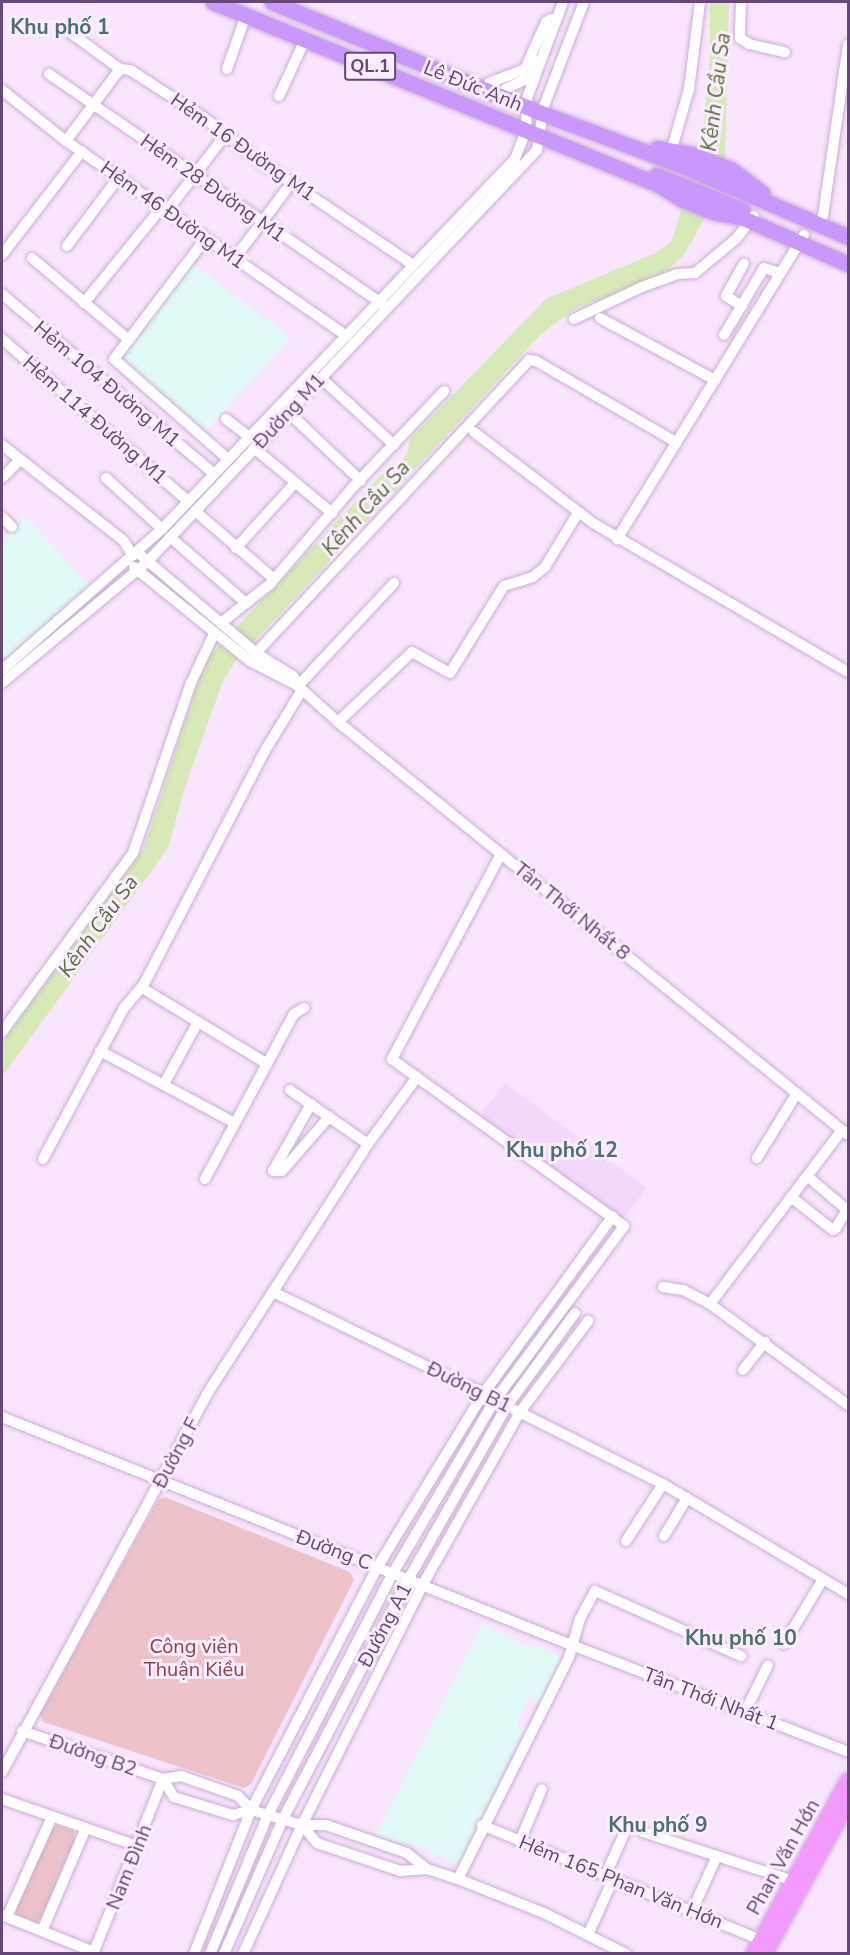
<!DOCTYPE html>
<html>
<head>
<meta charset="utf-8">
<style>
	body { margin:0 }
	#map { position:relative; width:850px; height:1955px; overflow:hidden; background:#fae5fe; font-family:"Nunito Sans",sans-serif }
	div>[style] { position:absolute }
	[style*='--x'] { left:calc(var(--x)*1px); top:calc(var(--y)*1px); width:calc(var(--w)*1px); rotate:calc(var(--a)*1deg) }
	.residential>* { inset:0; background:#f4d8fb }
	.education>* { inset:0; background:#e1faf7 }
	.green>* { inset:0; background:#edc2c9 }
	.water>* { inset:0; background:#d6e9b7 }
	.roads { filter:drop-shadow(0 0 2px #caafd5) drop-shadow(0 0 2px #caafd5) }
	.minor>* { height:10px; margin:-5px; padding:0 5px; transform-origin:5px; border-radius:5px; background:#fff }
	.major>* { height:14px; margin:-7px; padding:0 7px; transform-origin:7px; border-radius:7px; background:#f29aff }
	.highway>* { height:15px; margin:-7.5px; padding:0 7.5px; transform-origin:7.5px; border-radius:7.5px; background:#ca97fc }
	span { translate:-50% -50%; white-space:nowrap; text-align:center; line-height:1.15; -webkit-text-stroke:6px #fcecff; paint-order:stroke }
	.shield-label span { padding:2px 4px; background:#fcecff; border:2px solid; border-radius:4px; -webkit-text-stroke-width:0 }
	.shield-label { font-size:18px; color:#654879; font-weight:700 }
	.street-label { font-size:20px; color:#654879 }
	.park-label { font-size:20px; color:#8b4447 }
	.neighbourhood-label { font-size:21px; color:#4a726f; font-weight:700 }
	.water-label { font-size:21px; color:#587035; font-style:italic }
	.frame { position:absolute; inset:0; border:3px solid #654879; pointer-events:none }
</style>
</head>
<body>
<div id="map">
	<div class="residential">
		<div style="clip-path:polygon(505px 1083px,647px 1188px,622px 1220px,477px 1118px)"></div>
	</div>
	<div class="education">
		<div style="clip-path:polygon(192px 264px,291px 337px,207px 430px,120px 358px)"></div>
		<div style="clip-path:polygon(26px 517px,91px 586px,2px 661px,2px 541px)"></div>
		<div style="clip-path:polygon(483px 1624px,530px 1647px,532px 1644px,558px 1655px,561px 1664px,542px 1701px,528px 1698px,517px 1727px,523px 1729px,463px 1860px,456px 1864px,409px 1842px,403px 1844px,376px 1834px)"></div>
	</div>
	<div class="green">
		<div style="clip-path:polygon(165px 1497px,350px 1572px,354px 1580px,251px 1784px,244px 1788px,43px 1722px,40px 1714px,158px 1500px)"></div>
		<div style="clip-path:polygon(57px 1825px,74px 1831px,75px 1840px,40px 1920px,32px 1924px,14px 1916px,13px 1910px,52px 1828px)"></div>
	</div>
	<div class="water">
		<div style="clip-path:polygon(710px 2px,729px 2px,725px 157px,707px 215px,683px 256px,656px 279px,578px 307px,541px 334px,234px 663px,223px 681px,185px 787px,168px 848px,2px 1077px,2px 1042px,143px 850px,206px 659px,381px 475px,397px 466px,407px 455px,410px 439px,546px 299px,655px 253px,671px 242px,702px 146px,710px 57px)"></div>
	</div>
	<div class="roads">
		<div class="minor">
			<div style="--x:741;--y:2;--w:36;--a:92"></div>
			<div style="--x:740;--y:38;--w:11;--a:34"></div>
			<div style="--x:749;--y:44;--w:37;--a:13"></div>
			<div style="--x:72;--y:34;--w:59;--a:36.1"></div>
			<div style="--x:120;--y:69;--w:10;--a:6"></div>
			<div style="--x:130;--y:70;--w:87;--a:32.8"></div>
			<div style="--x:203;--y:117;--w:78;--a:37.7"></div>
			<div style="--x:265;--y:165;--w:177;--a:34"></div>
			<div style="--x:227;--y:69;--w:57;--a:-70.6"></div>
			<div style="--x:49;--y:74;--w:405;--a:34.6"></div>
			<div style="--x:489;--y:83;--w:39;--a:-21"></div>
			<div style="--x:525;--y:69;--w:51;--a:-65.9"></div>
			<div style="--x:546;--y:22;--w:6;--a:-31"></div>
			<div style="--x:505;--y:89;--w:21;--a:-25"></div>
			<div style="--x:524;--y:80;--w:22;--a:-63"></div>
			<div style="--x:2;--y:90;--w:82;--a:38.6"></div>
			<div style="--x:66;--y:141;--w:342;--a:34.8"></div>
			<div style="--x:279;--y:96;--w:62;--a:-65.1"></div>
			<div style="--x:66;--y:141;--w:90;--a:-53.1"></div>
			<div style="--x:671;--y:152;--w:66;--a:-74.1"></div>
			<div style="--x:689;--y:89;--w:88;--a:-82.8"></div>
			<div style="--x:167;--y:211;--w:97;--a:-52.5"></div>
			<div style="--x:823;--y:216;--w:173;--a:-81.7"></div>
			<div style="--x:206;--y:238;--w:152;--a:127.2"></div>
			<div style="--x:114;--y:359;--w:152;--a:41.3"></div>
			<div style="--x:67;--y:246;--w:86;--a:-53"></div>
			<div style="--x:2;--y:255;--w:131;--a:-52.4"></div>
			<div style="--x:32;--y:258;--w:127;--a:40.2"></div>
			<div style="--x:235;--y:258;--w:95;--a:-53.1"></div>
			<div style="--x:2;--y:294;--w:277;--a:40.3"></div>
			<div style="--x:84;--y:303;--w:124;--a:-50.9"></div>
			<div style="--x:742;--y:306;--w:19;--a:-148"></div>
			<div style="--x:726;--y:296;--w:37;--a:-61"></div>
			<div style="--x:600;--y:318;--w:131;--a:28.3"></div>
			<div style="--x:574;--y:319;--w:75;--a:-25.2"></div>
			<div style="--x:642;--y:287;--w:38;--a:-20"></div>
			<div style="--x:678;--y:274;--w:17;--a:-3"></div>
			<div style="--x:695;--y:273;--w:53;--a:-39.7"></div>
			<div style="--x:736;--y:239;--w:29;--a:-52"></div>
			<div style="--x:724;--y:335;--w:78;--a:-59.2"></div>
			<div style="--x:764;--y:268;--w:17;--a:17"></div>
			<div style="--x:2;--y:339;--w:247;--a:41.1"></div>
			<div style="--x:321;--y:378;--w:99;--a:42.5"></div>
			<div style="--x:288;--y:412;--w:100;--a:43.4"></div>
			<div style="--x:226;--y:419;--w:29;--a:38"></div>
			<div style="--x:474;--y:432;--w:150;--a:37.4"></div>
			<div style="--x:593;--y:523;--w:295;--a:30.3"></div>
			<div style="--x:2;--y:445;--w:155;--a:38.2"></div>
			<div style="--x:124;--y:541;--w:17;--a:59"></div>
			<div style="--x:254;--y:448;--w:102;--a:39.8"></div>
			<div style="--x:2;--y:478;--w:25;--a:-45"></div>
			<div style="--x:106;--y:478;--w:76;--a:42.3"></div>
			<div style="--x:195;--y:511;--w:104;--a:40.7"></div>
			<div style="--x:2;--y:517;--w:14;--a:45"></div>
			<div style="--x:170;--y:537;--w:101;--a:41"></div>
			<div style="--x:617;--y:539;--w:357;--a:-58.4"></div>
			<div style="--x:236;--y:548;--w:88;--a:-47.8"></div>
			<div style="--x:137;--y:552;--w:156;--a:40.3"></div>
			<div style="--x:256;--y:653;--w:44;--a:31.9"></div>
			<div style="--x:293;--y:676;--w:11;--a:63"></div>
			<div style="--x:298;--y:686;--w:54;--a:42"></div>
			<div style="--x:338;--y:722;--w:656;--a:39"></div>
			<div style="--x:134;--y:567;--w:149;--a:39"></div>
			<div style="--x:250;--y:661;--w:54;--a:27.5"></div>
			<div style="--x:221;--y:623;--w:63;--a:-38.5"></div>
			<div style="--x:270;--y:584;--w:129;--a:-49.4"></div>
			<div style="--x:354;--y:486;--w:131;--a:-46.5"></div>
			<div style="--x:256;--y:653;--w:400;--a:-47"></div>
			<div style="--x:529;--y:360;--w:7;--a:8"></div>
			<div style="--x:536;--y:361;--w:162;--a:30.1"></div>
			<div style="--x:2;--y:670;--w:213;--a:-41.4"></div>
			<div style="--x:162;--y:529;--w:511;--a:-46.35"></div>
			<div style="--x:515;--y:159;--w:30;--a:-69"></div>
			<div style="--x:526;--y:131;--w:33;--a:-88"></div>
			<div style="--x:527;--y:98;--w:103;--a:-69.4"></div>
			<div style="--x:2;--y:683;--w:189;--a:-39.8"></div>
			<div style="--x:147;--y:562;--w:567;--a:-46.57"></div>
			<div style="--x:537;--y:150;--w:45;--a:-81"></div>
			<div style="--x:544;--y:106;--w:111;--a:-69"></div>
			<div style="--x:298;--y:686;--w:141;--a:-47"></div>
			<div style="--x:338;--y:722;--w:102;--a:-43.4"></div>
			<div style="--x:412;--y:652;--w:43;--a:28.9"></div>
			<div style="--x:450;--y:673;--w:102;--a:-58.2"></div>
			<div style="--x:504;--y:586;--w:30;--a:-17"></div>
			<div style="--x:533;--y:577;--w:16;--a:-40"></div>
			<div style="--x:545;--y:567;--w:63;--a:-58.6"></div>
			<div style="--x:142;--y:988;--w:145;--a:31.2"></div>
			<div style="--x:2;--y:1032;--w:222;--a:-53.8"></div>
			<div style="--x:133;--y:853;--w:180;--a:-71.2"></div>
			<div style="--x:191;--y:683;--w:54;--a:-64.9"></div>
			<div style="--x:100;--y:1051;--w:151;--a:28.1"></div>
			<div style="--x:164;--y:1084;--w:71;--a:-61.3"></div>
			<div style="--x:290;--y:1090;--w:95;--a:34.7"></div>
			<div style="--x:311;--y:1104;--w:77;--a:119.6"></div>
			<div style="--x:273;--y:1171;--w:9;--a:0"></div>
			<div style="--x:282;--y:1171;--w:72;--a:-49"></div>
			<div style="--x:757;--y:1158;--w:76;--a:-58.4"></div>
			<div style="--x:43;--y:1159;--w:171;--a:-61.8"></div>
			<div style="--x:124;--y:1008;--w:31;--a:-50"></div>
			<div style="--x:144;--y:984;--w:265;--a:-62.6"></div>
			<div style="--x:266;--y:749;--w:69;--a:-58.6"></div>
			<div style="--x:205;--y:1179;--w:187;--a:-61.7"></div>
			<div style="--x:294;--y:1014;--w:12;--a:-31"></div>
			<div style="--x:791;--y:1197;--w:53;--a:38.2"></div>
			<div style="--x:833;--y:1230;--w:4;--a:-34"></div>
			<div style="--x:836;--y:1228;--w:21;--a:-59"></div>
			<div style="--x:847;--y:1210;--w:52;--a:-139.6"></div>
			<div style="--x:663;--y:1287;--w:20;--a:9"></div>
			<div style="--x:683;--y:1290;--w:30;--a:27"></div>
			<div style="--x:710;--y:1304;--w:171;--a:36.2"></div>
			<div style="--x:273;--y:1292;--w:239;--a:25.8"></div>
			<div style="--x:710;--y:1304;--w:218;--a:-52.8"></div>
			<div style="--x:743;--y:1370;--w:36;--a:-52"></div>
			<div style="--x:515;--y:1410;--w:165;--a:26.6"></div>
			<div style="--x:663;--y:1484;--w:215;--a:30.7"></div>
			<div style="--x:2;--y:1417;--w:616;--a:21.82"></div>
			<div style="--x:574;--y:1646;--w:294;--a:21.1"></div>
			<div style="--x:664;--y:1536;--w:44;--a:-58.8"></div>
			<div style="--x:626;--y:1541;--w:68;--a:-57"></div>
			<div style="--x:784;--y:1644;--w:76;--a:-59"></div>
			<div style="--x:745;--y:1712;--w:52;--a:-63.9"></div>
			<div style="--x:22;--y:1731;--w:149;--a:18.8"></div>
			<div style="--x:163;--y:1779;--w:18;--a:-9"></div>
			<div style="--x:181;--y:1776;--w:60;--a:19.3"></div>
			<div style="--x:238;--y:1796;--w:19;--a:47"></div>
			<div style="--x:251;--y:1810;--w:53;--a:16.4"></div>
			<div style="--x:302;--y:1825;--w:24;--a:0"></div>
			<div style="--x:326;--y:1825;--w:86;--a:19.1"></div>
			<div style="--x:407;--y:1853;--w:26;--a:39"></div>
			<div style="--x:2;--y:1772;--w:430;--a:-61.5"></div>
			<div style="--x:207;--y:1394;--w:297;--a:-57.2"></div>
			<div style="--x:368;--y:1144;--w:83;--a:-53.8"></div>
			<div style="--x:163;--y:1779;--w:21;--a:59"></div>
			<div style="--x:174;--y:1797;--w:62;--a:17"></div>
			<div style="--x:233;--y:1815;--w:19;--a:-16"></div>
			<div style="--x:2;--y:1799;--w:144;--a:19.1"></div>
			<div style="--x:302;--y:1825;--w:23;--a:50"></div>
			<div style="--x:317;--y:1843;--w:88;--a:18.6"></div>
			<div style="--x:400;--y:1871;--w:27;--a:-4"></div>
			<div style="--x:427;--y:1869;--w:33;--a:18"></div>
			<div style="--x:458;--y:1879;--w:92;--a:21.6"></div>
			<div style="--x:544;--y:1913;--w:92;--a:26.6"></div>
			<div style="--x:482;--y:1825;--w:302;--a:22.4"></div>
			<div style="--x:643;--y:1832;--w:156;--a:18"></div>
			<div style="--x:520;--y:1841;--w:56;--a:-67.1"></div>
			<div style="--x:605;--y:1876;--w:48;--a:-65.6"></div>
			<div style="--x:458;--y:1879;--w:248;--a:-63.4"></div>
			<div style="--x:569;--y:1657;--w:40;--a:-74"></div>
			<div style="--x:580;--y:1619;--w:32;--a:-62"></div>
			<div style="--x:595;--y:1591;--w:160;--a:24"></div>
			<div style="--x:692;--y:1911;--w:60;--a:-65.6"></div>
			<div style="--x:2;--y:1915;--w:99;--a:21.9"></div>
			<div style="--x:7;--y:1917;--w:110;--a:-65.8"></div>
			<div style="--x:42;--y:1931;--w:112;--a:-66.9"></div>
			<div style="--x:588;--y:1935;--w:61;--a:-65.9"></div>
			<div style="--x:93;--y:1954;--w:188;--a:-68.2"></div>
			<div style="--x:194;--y:1954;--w:155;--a:-68.4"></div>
			<div style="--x:251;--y:1810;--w:275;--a:-62.5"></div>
			<div style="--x:378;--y:1566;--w:202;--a:-58.6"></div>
			<div style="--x:483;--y:1394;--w:220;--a:-53.9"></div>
			<div style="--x:210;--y:1954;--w:151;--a:-67.4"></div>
			<div style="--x:268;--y:1815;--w:272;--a:-62.7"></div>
			<div style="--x:393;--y:1573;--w:201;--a:-59.5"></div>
			<div style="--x:495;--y:1400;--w:217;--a:-53.4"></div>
			<div style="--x:624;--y:1226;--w:286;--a:-144.3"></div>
			<div style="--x:392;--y:1059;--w:232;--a:-62"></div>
			<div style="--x:224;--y:1954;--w:147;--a:-66.4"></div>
			<div style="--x:283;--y:1819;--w:270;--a:-62.4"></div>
			<div style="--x:408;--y:1580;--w:200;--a:-60.4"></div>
			<div style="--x:507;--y:1406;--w:115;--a:-53.8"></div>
			<div style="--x:243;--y:1954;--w:142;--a:-65.4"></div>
			<div style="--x:302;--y:1825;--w:267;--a:-63.3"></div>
			<div style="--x:422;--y:1586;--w:200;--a:-60.6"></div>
			<div style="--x:520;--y:1412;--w:114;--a:-53.2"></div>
		</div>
		<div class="major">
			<div style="--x:753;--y:1954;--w:198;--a:-61.4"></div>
			<div style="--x:765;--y:1954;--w:172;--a:-61.2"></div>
		</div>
		<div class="highway">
			<div style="--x:213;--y:2;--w:482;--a:22.3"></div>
			<div style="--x:659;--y:185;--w:26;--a:32"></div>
			<div style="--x:681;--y:199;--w:35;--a:22"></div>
			<div style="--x:713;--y:212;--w:31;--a:11"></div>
			<div style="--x:743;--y:218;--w:115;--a:23.7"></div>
			<div style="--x:272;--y:2;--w:294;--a:22.4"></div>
			<div style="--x:544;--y:114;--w:143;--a:20.5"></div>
			<div style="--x:678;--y:164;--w:185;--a:23.2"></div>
			<div style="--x:657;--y:148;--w:39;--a:10"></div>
			<div style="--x:695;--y:155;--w:40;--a:22"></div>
			<div style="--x:732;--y:170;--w:38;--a:37"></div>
			<div style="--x:656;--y:175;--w:93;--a:22.1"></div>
		</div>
	</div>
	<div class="shield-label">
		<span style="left:370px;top:66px">QL.1</span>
	</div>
	<div class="street-label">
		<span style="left:473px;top:86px;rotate:22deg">Lê Đức Anh</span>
		<span style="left:243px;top:147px;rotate:35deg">Hẻm 16 Đường M1</span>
		<span style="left:213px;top:188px;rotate:35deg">Hẻm 28 Đường M1</span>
		<span style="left:173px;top:215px;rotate:35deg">Hẻm 46 Đường M1</span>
		<span style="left:107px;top:384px;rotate:40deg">Hẻm 104 Đường M1</span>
		<span style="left:289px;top:411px;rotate:-47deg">Đường M1</span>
		<span style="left:95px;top:420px;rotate:41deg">Hẻm 114 Đường M1</span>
		<span style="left:572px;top:911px;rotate:39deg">Tân Thới Nhất 8</span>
		<span style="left:469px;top:1387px;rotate:26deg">Đường B1</span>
		<span style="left:176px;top:1453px;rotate:-62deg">Đường F</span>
		<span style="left:334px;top:1550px;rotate:21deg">Đường C</span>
		<span style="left:385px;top:1625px;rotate:-62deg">Đường A1</span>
		<span style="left:711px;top:1699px;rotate:21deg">Tân Thới Nhất 1</span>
		<span style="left:93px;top:1755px;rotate:19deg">Đường B2</span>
		<span style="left:783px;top:1857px;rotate:-61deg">Phan Văn Hớn</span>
		<span style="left:129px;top:1867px;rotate:-68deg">Nam Đình</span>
		<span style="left:621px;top:1882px;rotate:22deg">Hẻm 165 Phan Văn Hớn</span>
	</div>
	<div class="park-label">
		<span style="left:194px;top:1658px">Công viên<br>Thuận Kiều</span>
	</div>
	<div class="neighbourhood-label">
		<span style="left:60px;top:27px">Khu phố 1</span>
		<span style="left:562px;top:1150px">Khu phố 12</span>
		<span style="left:741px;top:1638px">Khu phố 10</span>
		<span style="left:658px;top:1825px">Khu phố 9</span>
	</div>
	<div class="water-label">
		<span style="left:716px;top:92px;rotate:-83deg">Kênh Cầu Sa</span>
		<span style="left:366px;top:508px;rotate:-48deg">Kênh Cầu Sa</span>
		<span style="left:98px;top:926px;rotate:-54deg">Kênh Cầu Sa</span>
	</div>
	<div class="frame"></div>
</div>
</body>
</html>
